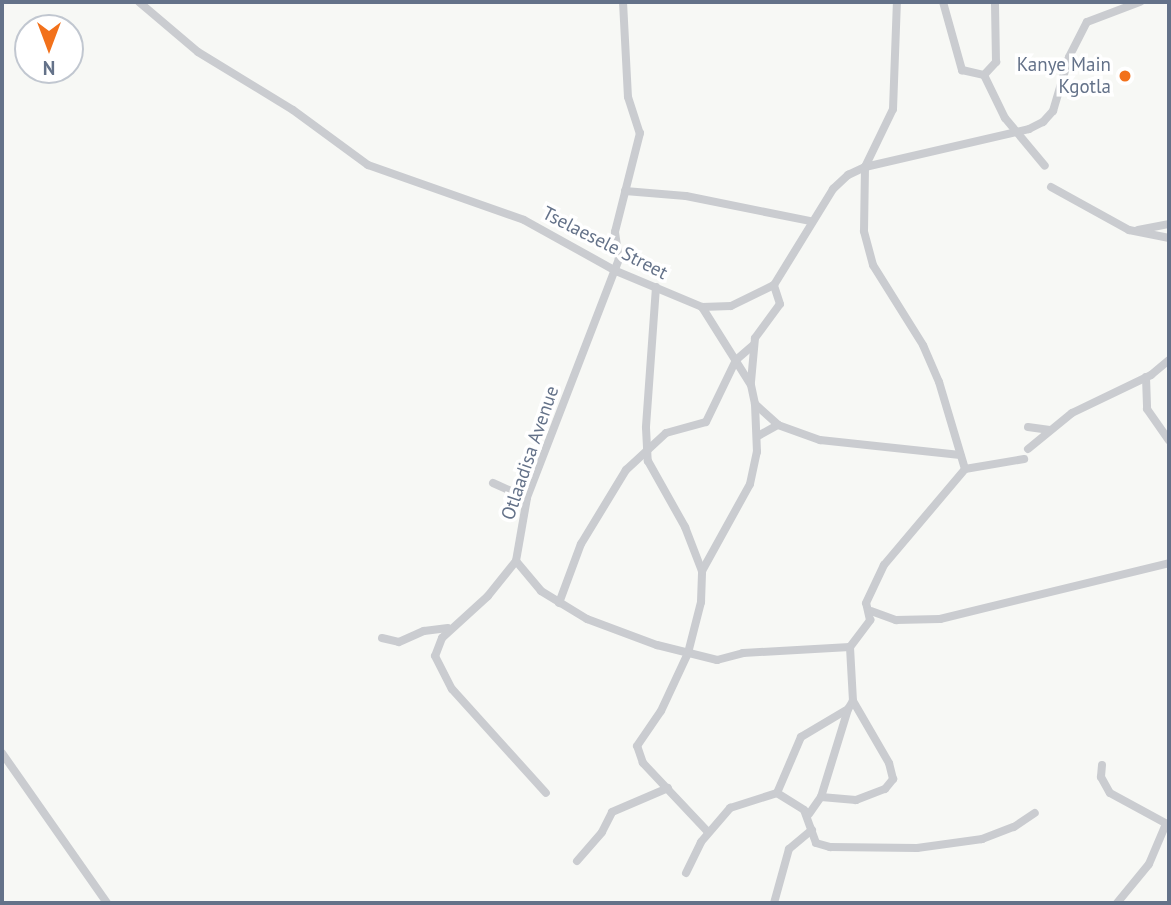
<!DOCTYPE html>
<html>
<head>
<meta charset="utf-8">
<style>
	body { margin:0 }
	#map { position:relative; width:1171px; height:905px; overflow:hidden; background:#f7f8f5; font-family:"PT Sans",sans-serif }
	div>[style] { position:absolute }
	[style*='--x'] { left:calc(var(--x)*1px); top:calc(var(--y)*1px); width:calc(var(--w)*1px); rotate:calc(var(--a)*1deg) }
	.minor>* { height:8px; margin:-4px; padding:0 4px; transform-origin:4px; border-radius:4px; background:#caccd0 }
	.dots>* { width:19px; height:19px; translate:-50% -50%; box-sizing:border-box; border:4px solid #fff; border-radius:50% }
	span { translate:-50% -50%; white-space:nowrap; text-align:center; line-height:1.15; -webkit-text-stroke:7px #fff; paint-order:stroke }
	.poi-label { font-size:19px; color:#647289 }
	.right { translate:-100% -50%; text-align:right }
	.street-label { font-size:19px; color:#647289 }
	.frame { position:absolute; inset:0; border:4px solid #647289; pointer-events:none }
	.north { position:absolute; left:14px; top:14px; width:70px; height:70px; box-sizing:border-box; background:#fff; border:2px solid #c1c7d0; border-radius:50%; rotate:180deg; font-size:19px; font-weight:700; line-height:28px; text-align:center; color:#647289 }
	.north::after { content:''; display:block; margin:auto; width:24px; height:32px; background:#f2711b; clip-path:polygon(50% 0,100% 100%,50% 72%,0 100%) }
</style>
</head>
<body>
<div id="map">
	<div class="minor">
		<div style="--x:139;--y:2;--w:77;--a:40.3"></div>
		<div style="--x:198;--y:52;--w:111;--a:31.4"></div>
		<div style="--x:293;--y:110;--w:93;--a:36.3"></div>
		<div style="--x:368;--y:165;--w:165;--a:19.4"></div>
		<div style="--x:524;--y:220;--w:105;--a:29"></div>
		<div style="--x:616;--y:271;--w:93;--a:22.7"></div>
		<div style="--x:702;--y:307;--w:29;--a:-2"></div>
		<div style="--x:731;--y:306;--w:48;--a:-26"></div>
		<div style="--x:774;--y:285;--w:113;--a:-58.4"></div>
		<div style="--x:833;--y:189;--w:21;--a:-43"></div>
		<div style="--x:848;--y:175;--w:19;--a:-25"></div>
		<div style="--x:865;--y:167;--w:168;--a:-13"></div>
		<div style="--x:1029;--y:129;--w:16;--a:-27"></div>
		<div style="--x:1043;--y:122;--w:15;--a:-48"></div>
		<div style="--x:1053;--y:111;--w:56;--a:-73.5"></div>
		<div style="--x:1069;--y:57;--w:39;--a:-63"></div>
		<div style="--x:1087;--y:22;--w:57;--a:-20.7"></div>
		<div style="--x:623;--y:2;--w:95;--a:87"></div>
		<div style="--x:628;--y:97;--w:38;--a:72"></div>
		<div style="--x:640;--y:133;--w:102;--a:104.2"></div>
		<div style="--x:615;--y:232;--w:27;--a:82"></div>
		<div style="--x:619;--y:259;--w:256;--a:111.1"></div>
		<div style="--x:527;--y:498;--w:64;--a:99.9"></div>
		<div style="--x:516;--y:561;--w:39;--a:50"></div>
		<div style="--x:541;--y:591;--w:54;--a:31.3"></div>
		<div style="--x:587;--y:619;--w:75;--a:20.4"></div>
		<div style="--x:657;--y:645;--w:62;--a:14"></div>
		<div style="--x:717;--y:660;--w:27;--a:-15"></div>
		<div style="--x:743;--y:653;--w:107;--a:-3.2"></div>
		<div style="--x:850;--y:647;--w:34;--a:-53"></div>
		<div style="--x:870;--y:620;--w:17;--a:-103"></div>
		<div style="--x:866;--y:603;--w:42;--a:-64.7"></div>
		<div style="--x:884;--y:565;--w:126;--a:-49.8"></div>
		<div style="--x:965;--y:469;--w:91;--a:-106.6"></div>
		<div style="--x:939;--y:382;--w:40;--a:-113.4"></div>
		<div style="--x:923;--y:345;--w:94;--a:-122"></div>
		<div style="--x:873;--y:265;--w:35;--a:-105"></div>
		<div style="--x:864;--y:231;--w:64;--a:-89.1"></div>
		<div style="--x:865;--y:167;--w:64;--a:-64.2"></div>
		<div style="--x:893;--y:109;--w:107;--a:-87.9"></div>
		<div style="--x:943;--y:2;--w:71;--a:74.4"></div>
		<div style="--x:962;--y:70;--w:23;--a:13"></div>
		<div style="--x:984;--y:75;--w:48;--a:64"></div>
		<div style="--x:1005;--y:118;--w:62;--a:50.2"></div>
		<div style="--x:984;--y:75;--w:18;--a:-47"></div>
		<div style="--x:996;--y:62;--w:60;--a:-91"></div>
		<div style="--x:1051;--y:187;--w:89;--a:28.9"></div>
		<div style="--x:1129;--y:230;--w:41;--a:11.3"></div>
		<div style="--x:625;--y:191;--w:61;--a:4.7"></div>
		<div style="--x:686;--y:196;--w:126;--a:11.4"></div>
		<div style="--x:1138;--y:230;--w:32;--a:-11"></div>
		<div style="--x:656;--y:287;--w:141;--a:94.1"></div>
		<div style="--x:646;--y:428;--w:33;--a:87"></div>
		<div style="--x:648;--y:461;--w:76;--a:60.7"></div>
		<div style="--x:685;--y:527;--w:47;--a:68.9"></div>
		<div style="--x:702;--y:307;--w:92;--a:57.9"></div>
		<div style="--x:751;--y:385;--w:19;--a:78"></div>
		<div style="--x:755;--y:404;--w:31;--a:42"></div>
		<div style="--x:778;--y:425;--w:45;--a:19.7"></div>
		<div style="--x:820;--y:440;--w:141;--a:6.1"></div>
		<div style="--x:1146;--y:377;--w:32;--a:88"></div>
		<div style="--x:1147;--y:409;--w:38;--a:55"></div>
		<div style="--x:751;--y:382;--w:44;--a:-84.8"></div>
		<div style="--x:755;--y:338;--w:42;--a:-53.7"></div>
		<div style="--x:780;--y:304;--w:20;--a:-108"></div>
		<div style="--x:1028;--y:427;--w:22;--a:8"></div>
		<div style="--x:758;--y:436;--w:23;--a:-29"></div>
		<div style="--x:1028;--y:449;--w:57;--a:-39.3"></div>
		<div style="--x:1072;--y:413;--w:88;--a:-25.7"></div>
		<div style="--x:1151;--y:375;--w:23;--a:-40"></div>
		<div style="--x:965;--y:469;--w:60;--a:-9.6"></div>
		<div style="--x:493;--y:483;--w:37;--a:24"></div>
		<div style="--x:516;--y:561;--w:45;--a:128.7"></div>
		<div style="--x:488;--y:596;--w:62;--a:137.6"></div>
		<div style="--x:442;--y:638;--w:19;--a:111"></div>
		<div style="--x:435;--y:656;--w:37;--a:63"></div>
		<div style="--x:452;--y:689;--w:140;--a:47.9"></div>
		<div style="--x:559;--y:603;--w:63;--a:-69.6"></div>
		<div style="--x:581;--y:544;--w:87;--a:-58.7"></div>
		<div style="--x:626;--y:470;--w:54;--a:-42.8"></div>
		<div style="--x:666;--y:433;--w:41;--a:-15.4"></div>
		<div style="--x:706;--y:422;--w:69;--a:-64.2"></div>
		<div style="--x:736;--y:360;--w:23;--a:-41"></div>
		<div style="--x:871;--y:611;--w:27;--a:20"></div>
		<div style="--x:896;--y:620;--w:44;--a:-1.3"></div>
		<div style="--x:940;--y:619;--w:236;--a:-13.7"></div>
		<div style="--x:382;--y:638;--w:17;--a:13"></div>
		<div style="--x:399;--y:642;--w:27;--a:-24"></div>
		<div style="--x:424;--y:631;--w:24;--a:-7"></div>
		<div style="--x:2;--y:753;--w:183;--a:55"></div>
		<div style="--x:1102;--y:765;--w:12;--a:95"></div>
		<div style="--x:1101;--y:777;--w:18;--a:61"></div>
		<div style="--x:1110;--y:793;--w:67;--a:28.5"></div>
		<div style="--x:777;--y:793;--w:61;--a:-66.8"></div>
		<div style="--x:801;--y:737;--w:55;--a:-30.8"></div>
		<div style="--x:848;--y:709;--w:9;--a:-58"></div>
		<div style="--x:853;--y:701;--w:54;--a:-93.2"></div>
		<div style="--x:821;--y:797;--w:35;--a:5"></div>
		<div style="--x:856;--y:800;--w:31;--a:-21"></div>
		<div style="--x:885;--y:789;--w:13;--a:-51"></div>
		<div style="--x:893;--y:779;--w:16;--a:-104"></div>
		<div style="--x:889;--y:763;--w:72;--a:-120.1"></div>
		<div style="--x:809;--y:814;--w:21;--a:-55"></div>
		<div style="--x:821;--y:797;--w:92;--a:-72.9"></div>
		<div style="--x:708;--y:832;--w:95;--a:-133.3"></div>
		<div style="--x:643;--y:763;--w:18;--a:-109"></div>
		<div style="--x:637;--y:746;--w:42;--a:-55.6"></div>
		<div style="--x:661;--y:711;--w:64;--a:-65"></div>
		<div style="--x:688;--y:653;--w:53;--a:-75.7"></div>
		<div style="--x:701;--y:602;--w:31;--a:-88"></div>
		<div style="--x:702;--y:571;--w:99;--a:-61.1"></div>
		<div style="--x:750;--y:484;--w:33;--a:-78"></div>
		<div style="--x:757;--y:452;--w:48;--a:-92.4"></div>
		<div style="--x:577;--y:861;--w:38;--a:-49"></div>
		<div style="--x:602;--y:832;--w:22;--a:-63"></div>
		<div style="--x:612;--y:812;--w:61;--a:-23.2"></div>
		<div style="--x:686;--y:873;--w:34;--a:-64"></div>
		<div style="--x:701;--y:842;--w:45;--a:-49.5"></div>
		<div style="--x:730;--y:808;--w:49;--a:-17.7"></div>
		<div style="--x:777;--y:793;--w:32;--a:32"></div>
		<div style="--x:804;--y:810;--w:35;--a:70"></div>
		<div style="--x:816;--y:843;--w:15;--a:16"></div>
		<div style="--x:830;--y:847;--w:87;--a:0.7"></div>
		<div style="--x:917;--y:848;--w:66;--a:-7.9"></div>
		<div style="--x:982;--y:839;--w:34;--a:-21"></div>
		<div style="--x:1014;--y:827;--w:25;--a:-34"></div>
		<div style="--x:774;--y:903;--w:56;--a:-74.5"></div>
		<div style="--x:789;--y:849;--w:30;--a:-40"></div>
		<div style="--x:1117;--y:903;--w:50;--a:-50.6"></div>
		<div style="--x:1149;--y:864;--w:43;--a:-67"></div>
	</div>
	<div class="dots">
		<div style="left:1125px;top:76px;background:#f2711b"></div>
	</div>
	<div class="poi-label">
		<span class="right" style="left:1111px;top:76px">Kanye Main<br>Kgotla</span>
	</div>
	<div class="street-label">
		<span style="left:605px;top:243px;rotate:27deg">Tselaesele Street</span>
		<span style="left:530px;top:453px;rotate:-71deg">Otlaadisa Avenue</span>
	</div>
	<div class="frame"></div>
	<div class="north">N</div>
</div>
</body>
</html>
